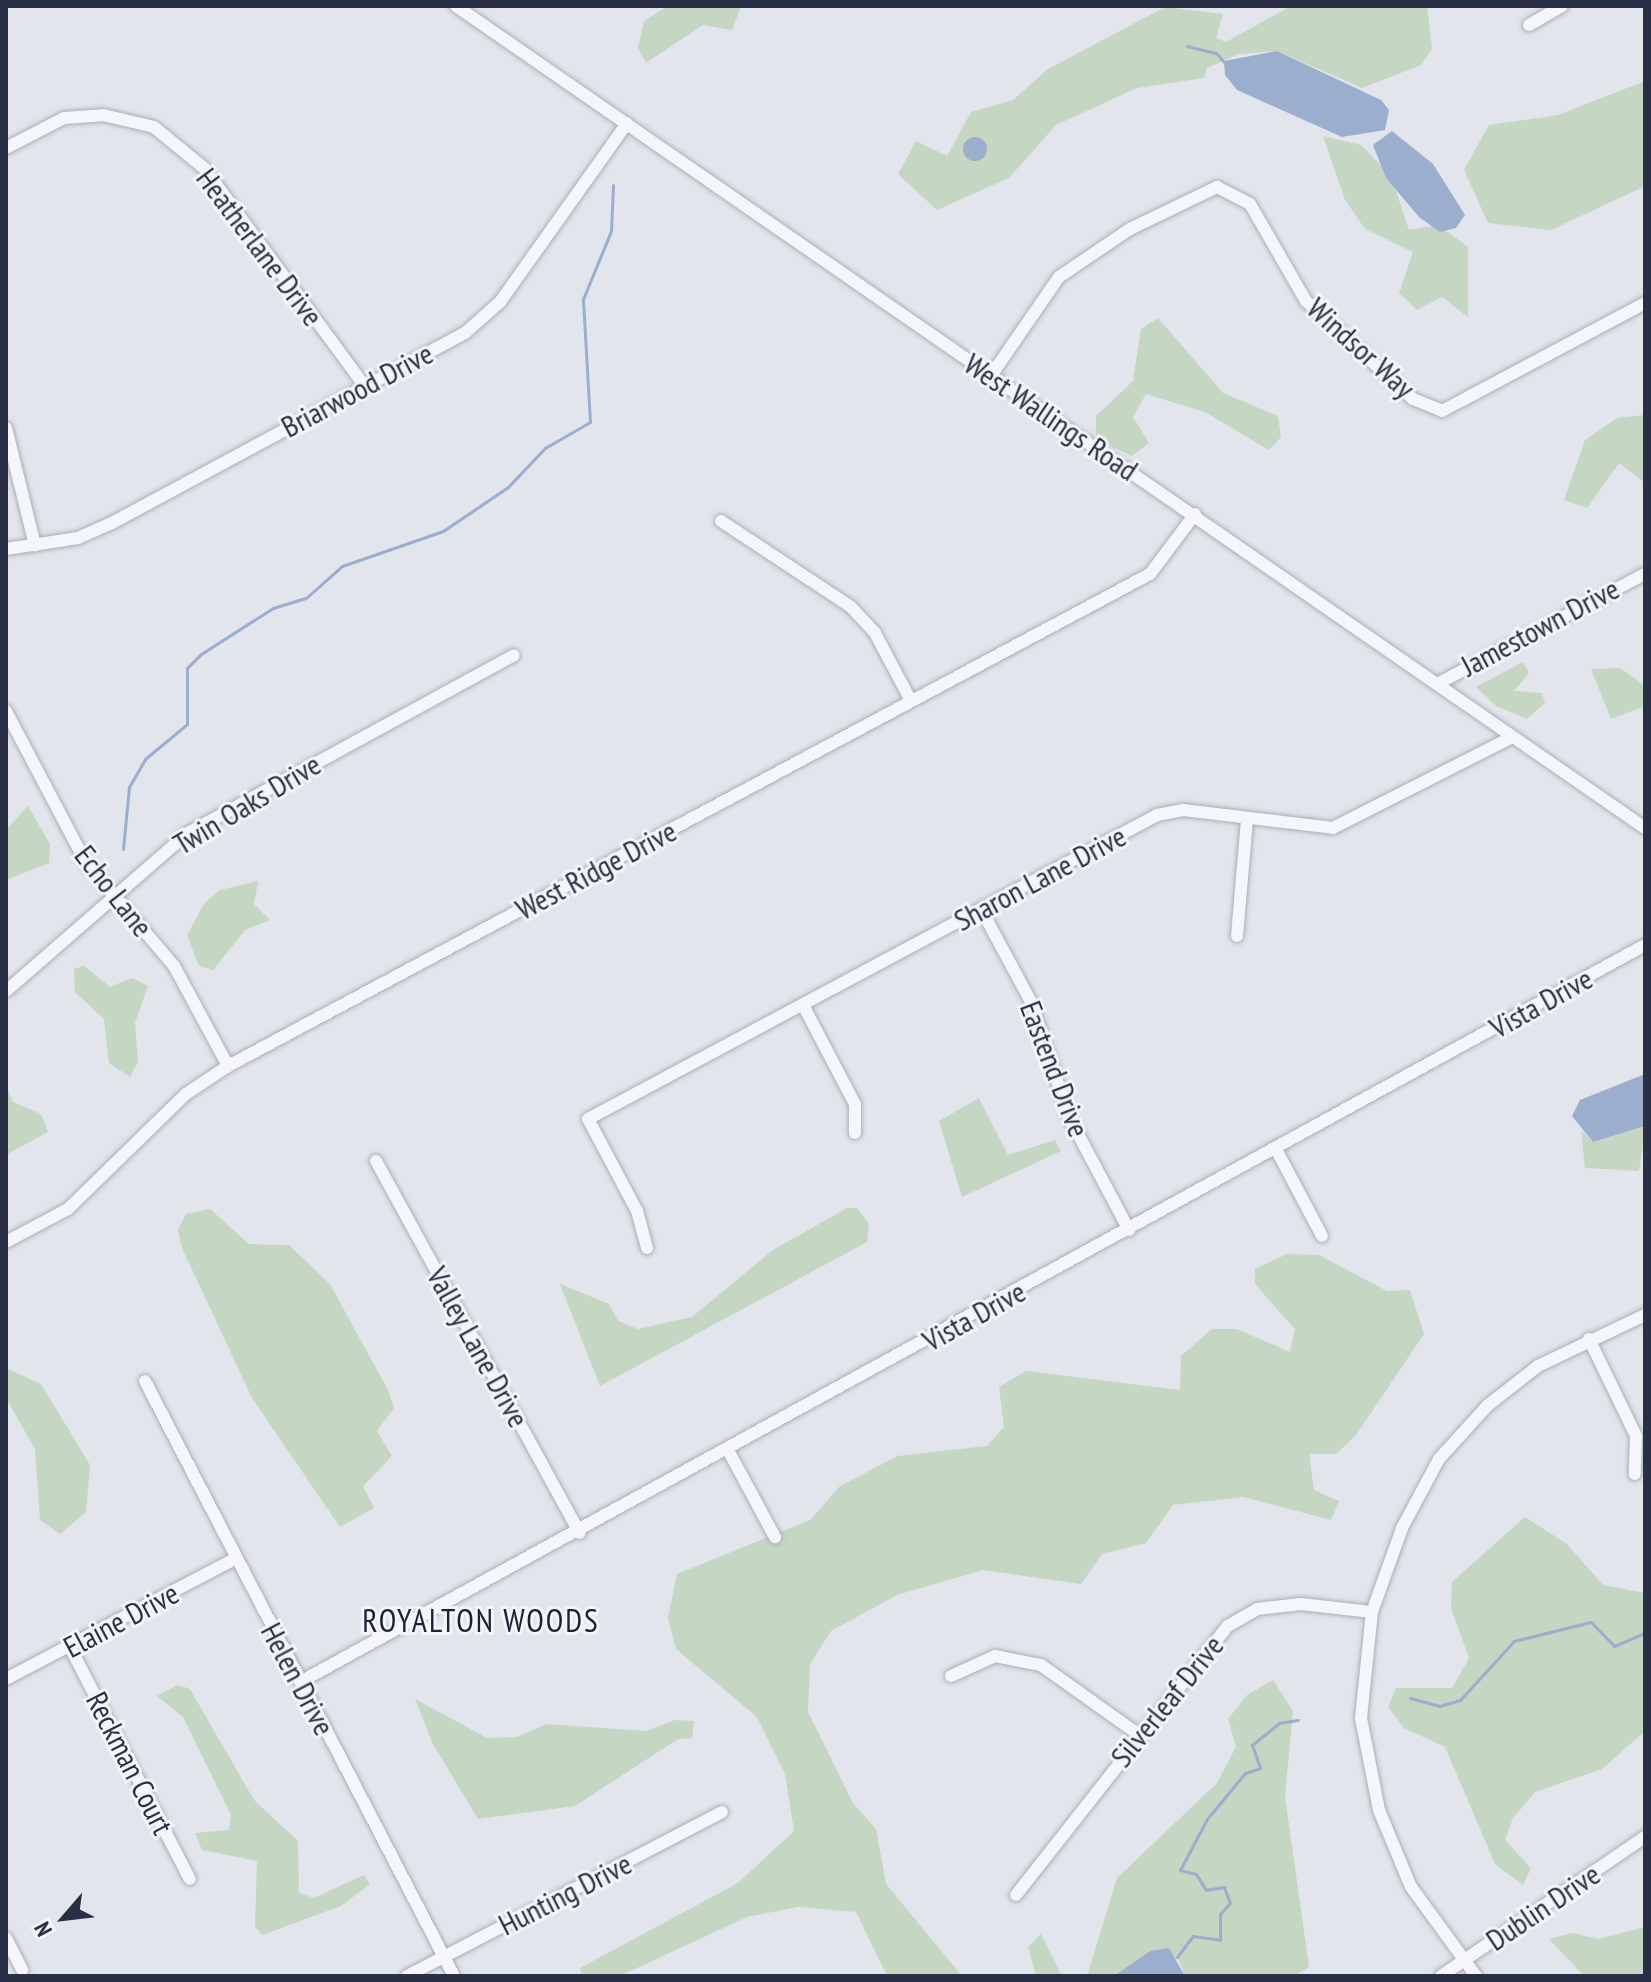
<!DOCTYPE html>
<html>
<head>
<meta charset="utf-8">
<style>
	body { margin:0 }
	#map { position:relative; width:1651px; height:1982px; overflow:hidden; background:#e2e5eb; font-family:"PT Sans Narrow",sans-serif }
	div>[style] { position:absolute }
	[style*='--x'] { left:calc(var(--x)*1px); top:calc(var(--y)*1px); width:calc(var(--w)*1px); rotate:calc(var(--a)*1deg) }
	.green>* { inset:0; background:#c5d6c3 }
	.water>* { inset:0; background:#9baece }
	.round { border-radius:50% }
	.stream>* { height:3px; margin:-1.5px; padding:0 1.5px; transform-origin:1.5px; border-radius:1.5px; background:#9baece }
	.roads { filter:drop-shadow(0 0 2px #aaafb9) drop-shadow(0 0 2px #aaafb9) }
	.minor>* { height:12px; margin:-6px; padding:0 6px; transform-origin:6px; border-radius:6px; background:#f5f6f9 }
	span { translate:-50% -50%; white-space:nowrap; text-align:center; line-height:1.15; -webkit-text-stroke:6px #f2f4f8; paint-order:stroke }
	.street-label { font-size:30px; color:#293045 }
	.neighbourhood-label { font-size:32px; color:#1b2136; letter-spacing:2px }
	.frame { position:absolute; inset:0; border:8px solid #293045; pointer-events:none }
	.north { position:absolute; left:24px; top:1878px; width:80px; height:80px; -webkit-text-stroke:6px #f2f4f8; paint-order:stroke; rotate:242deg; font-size:22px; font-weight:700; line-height:32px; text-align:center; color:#293045 }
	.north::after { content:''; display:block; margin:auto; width:28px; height:36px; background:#293045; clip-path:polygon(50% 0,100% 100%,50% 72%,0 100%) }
</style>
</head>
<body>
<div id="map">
	<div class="green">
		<div style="clip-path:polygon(668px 6px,741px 6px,732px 30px,703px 25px,646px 63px,638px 48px,644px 21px)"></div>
		<div style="clip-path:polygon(1291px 6px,1427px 6px,1432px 49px,1421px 65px,1362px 88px,1277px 51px,1239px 54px,1207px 68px,1204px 78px,1137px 88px,1056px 125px,1009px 178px,937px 210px,898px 174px,916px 141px,947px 156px,971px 112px,1013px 100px,1048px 69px,1165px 7px,1223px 14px,1216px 38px,1226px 42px)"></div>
		<div style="clip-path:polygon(1645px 81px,1645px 186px,1551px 230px,1488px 223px,1464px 170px,1489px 125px,1558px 115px)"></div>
		<div style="clip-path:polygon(1323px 136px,1361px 145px,1391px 176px,1409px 230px,1438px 225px,1468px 247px,1468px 317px,1442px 297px,1417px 310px,1399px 293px,1413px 252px,1365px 229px,1345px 200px)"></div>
		<div style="clip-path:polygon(1158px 318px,1223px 393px,1278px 416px,1281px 437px,1269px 450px,1205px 412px,1146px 394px,1133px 417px,1149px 443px,1132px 456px,1096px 439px,1096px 416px,1133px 381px,1141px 329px)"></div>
		<div style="clip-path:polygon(1645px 415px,1645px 483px,1619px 463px,1587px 508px,1564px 500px,1585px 440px,1617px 418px)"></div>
		<div style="clip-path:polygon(1523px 662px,1529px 673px,1514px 691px,1542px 693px,1545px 703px,1527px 719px,1496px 706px,1476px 687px)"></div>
		<div style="clip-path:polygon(1620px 668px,1645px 686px,1645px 706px,1611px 719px,1591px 669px)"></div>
		<div style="clip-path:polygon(28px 806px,50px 844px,49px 863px,6px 880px,6px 830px)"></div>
		<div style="clip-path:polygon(258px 881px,254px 904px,270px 920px,245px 930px,213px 970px,199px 966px,187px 935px,204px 904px,220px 890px)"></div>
		<div style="clip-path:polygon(84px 966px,110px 987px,132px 978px,148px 986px,135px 1023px,138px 1062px,130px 1077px,109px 1063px,104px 1019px,75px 992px,74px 969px)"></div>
		<div style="clip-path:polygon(6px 1086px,13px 1102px,41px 1114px,48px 1132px,6px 1155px)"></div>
		<div style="clip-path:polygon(979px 1098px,1008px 1155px,1055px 1140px,1061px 1151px,962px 1197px,939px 1121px)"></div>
		<div style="clip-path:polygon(1645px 1126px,1639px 1171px,1585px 1168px,1581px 1130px,1593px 1142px)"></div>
		<div style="clip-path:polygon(847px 1208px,857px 1208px,869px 1224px,867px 1242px,600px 1386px,560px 1284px,609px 1304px,618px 1321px,638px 1329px,692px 1317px,773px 1250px)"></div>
		<div style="clip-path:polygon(210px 1209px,249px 1244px,289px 1245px,330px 1284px,388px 1390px,394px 1408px,377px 1431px,392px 1456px,363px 1486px,374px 1508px,340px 1527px,252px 1398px,182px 1248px,178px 1230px,186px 1214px)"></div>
		<div style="clip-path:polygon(1287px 1254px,1319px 1255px,1387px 1291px,1410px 1290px,1424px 1334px,1356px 1435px,1336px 1454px,1309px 1454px,1314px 1490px,1339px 1501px,1331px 1520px,1243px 1497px,1173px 1505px,1146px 1543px,1102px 1554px,1081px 1584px,983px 1570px,897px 1595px,831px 1631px,810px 1664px,808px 1712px,853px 1803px,876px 1829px,886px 1884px,962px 1976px,887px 1976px,856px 1912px,798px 1907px,747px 1917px,620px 1976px,582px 1976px,580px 1968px,738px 1883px,794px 1831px,785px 1774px,757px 1717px,676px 1649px,668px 1618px,677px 1574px,810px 1520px,840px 1486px,898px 1456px,987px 1446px,1004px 1427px,999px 1387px,1026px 1371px,1180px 1390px,1181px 1356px,1212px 1329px,1237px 1329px,1290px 1352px,1295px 1329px,1255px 1284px,1255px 1269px)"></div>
		<div style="clip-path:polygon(6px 1368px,41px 1384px,90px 1465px,86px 1512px,60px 1534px,40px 1520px,35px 1449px,6px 1398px)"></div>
		<div style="clip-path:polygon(1525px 1517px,1567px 1544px,1603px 1585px,1645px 1593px,1645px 1731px,1602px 1769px,1535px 1792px,1513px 1818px,1505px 1840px,1531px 1868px,1523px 1885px,1495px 1864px,1445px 1747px,1404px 1728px,1388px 1707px,1396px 1688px,1452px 1688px,1469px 1658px,1451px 1608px,1452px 1582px)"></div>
		<div style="clip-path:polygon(1273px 1680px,1293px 1711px,1285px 1797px,1309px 1967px,1294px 1976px,1185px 1976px,1179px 1960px,1150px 1951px,1114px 1976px,1087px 1976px,1117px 1878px,1217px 1783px,1236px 1747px,1228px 1719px,1247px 1695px)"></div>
		<div style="clip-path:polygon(178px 1685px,190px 1689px,254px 1800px,298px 1841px,299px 1893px,314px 1898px,364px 1875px,370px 1884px,341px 1906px,262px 1935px,255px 1927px,257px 1861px,202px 1850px,195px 1833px,229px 1830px,231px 1815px,183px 1717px,157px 1696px)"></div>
		<div style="clip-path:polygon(415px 1699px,487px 1738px,517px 1737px,547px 1724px,646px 1731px,675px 1720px,694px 1721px,692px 1738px,678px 1739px,575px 1806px,478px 1819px,433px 1744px)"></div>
		<div style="clip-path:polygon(1645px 1927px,1645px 1976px,1584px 1976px,1549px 1939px,1573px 1933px,1598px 1939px)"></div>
		<div style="clip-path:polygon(1041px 1934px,1062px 1976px,1036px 1976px,1028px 1947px)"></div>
	</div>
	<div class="water">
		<div style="clip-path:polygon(1277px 51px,1381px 100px,1389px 110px,1385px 130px,1342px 137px,1237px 90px,1225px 75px,1224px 61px)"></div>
		<div style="clip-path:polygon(1392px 131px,1433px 164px,1465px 215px,1456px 228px,1440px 232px,1419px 217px,1386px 178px,1373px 145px)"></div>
		<div class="round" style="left:963px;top:137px;width:24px;height:24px"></div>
		<div style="clip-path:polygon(1645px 1074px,1645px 1126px,1593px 1142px,1572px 1116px,1580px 1100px)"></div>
		<div style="clip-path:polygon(1169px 1948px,1185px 1976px,1114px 1976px,1150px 1951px)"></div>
	</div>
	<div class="stream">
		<div style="--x:1187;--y:46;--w:30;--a:14"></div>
		<div style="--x:1216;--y:53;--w:13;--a:48"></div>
		<div style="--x:123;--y:849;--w:62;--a:-84.5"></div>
		<div style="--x:129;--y:787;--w:32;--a:-60"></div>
		<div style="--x:145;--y:759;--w:55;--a:-39.8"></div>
		<div style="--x:187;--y:724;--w:56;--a:-90"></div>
		<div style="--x:187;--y:668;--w:20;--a:-45"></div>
		<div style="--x:201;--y:654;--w:85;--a:-32.6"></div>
		<div style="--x:273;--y:608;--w:34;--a:-17"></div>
		<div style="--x:306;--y:598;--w:48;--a:-41.6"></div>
		<div style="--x:342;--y:566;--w:107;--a:-19.1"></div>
		<div style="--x:443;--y:531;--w:78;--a:-34.1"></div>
		<div style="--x:508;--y:487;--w:54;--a:-46.5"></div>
		<div style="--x:545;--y:448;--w:52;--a:-30"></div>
		<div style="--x:590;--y:422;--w:123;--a:-93.3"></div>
		<div style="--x:583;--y:299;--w:74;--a:-67.6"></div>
		<div style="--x:611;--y:231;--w:46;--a:-87.5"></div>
		<div style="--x:1410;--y:1698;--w:30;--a:15"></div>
		<div style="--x:1439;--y:1706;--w:22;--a:-16"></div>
		<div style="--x:1460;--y:1700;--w:80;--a:-47.5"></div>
		<div style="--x:1514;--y:1641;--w:79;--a:-13.9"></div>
		<div style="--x:1591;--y:1622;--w:33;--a:46"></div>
		<div style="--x:1614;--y:1646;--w:34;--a:-23"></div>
		<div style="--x:1177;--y:1957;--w:26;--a:-53"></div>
		<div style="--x:1193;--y:1936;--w:27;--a:8"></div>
		<div style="--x:1220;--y:1940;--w:26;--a:-90"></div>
		<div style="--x:1220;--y:1914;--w:15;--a:-48"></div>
		<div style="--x:1230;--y:1903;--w:17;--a:-111"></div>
		<div style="--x:1224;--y:1887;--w:18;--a:171"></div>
		<div style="--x:1206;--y:1890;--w:19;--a:-122"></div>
		<div style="--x:1196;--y:1874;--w:16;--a:-166"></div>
		<div style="--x:1180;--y:1870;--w:58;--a:-62.1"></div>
		<div style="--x:1207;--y:1819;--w:60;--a:-50.4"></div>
		<div style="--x:1245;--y:1773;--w:16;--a:-18"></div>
		<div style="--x:1260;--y:1768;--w:24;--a:-109"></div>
		<div style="--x:1252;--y:1745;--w:35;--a:-39"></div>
		<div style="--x:1279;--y:1723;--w:19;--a:-9"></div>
	</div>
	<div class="roads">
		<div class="minor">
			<div style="--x:456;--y:6;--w:1445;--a:34.66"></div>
			<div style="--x:1529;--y:25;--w:38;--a:-30"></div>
			<div style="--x:6;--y:148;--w:65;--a:-27.3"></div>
			<div style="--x:64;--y:118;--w:39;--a:-4"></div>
			<div style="--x:103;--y:115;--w:52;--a:13.2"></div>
			<div style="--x:154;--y:127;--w:65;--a:39.4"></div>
			<div style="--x:204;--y:168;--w:271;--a:53.6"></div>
			<div style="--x:990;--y:377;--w:121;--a:-55.4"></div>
			<div style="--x:1059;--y:277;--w:86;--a:-34.1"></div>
			<div style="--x:1130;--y:229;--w:97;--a:-25.8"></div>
			<div style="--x:1217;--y:187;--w:37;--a:27"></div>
			<div style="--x:1250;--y:204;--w:112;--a:60"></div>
			<div style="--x:1306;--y:301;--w:145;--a:42.5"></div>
			<div style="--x:1413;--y:399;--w:31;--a:22"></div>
			<div style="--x:1442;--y:411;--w:230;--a:-28"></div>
			<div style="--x:6;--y:428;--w:121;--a:76.1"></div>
			<div style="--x:721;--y:521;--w:156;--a:33.5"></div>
			<div style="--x:851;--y:607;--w:35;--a:47"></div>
			<div style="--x:875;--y:633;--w:77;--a:62.1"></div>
			<div style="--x:6;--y:549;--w:73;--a:-8.7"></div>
			<div style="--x:78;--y:538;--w:35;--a:-24"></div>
			<div style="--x:110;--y:524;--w:403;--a:-28.3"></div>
			<div style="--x:465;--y:333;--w:47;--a:-41.5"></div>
			<div style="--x:500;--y:302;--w:219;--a:-54.6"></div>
			<div style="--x:1437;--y:684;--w:235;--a:-27.9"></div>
			<div style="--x:6;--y:711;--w:170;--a:62.2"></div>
			<div style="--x:85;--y:861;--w:138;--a:49.7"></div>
			<div style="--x:174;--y:966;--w:114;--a:61.6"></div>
			<div style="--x:981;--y:909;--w:106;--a:61.7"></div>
			<div style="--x:1031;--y:1002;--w:121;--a:71.7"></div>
			<div style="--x:1069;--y:1117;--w:128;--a:62"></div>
			<div style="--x:1237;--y:936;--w:116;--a:-85.1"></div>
			<div style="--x:6;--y:991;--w:241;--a:-41"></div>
			<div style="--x:188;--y:833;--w:371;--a:-28.6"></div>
			<div style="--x:803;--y:1005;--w:112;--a:62.3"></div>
			<div style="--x:855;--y:1104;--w:29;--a:90"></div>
			<div style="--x:1277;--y:1151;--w:96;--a:62.1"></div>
			<div style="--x:376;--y:1161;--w:424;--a:61.3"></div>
			<div style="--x:6;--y:1242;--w:70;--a:-28"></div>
			<div style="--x:68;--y:1209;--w:165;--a:-44.3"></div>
			<div style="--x:186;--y:1094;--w:50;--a:-33.7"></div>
			<div style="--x:228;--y:1066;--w:1045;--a:-28.09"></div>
			<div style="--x:1150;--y:574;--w:75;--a:-53.1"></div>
			<div style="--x:647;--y:1248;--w:38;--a:-105"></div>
			<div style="--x:637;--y:1211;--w:104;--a:-118"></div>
			<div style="--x:588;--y:1119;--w:645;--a:-28.11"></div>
			<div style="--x:1157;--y:815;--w:26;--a:-11"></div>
			<div style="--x:1183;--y:810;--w:151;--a:6.8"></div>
			<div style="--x:1333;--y:828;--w:201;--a:-26.9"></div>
			<div style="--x:1589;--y:1339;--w:108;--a:64.1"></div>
			<div style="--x:1636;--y:1436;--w:38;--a:92"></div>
			<div style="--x:145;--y:1381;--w:670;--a:62.56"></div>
			<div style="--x:729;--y:1452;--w:97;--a:61.6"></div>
			<div style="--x:70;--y:1647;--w:261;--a:62.7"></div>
			<div style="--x:951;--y:1676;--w:48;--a:-24.4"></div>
			<div style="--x:995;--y:1656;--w:47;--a:11.1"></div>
			<div style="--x:1041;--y:1665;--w:120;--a:35.5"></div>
			<div style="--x:6;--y:1679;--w:259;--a:-27.7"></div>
			<div style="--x:300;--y:1682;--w:1534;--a:-28.72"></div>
			<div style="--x:1016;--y:1895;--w:342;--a:-51.8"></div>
			<div style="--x:1228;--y:1626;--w:34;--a:-30"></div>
			<div style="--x:1257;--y:1609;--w:44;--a:-6.5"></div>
			<div style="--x:1301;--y:1604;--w:71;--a:6.4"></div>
			<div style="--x:6;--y:1938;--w:36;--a:63"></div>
			<div style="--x:407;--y:1976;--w:355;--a:-27.5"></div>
			<div style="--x:1441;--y:1976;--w:247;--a:-34.3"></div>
			<div style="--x:1476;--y:1976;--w:110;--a:-126.1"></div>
			<div style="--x:1411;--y:1887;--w:83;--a:-112.6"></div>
			<div style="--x:1379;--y:1810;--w:94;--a:-101.1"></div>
			<div style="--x:1361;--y:1718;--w:107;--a:-84.1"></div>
			<div style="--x:1372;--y:1612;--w:89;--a:-70.3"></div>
			<div style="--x:1402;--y:1528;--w:78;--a:-61.8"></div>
			<div style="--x:1439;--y:1459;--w:72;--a:-47.8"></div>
			<div style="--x:1487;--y:1406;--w:65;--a:-38.1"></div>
			<div style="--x:1538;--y:1366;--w:119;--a:-25.5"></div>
		</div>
	</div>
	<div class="street-label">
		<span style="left:260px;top:247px;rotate:53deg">Heatherlane Drive</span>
		<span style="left:1361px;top:348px;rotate:42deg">Windsor Way</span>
		<span style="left:357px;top:390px;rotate:-28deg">Briarwood Drive</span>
		<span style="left:1051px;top:417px;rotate:34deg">West Wallings Road</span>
		<span style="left:1540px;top:627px;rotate:-28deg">Jamestown Drive</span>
		<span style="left:247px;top:804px;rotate:-31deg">Twin Oaks Drive</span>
		<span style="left:596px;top:870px;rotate:-28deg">West Ridge Drive</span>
		<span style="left:1040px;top:878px;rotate:-28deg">Sharon Lane Drive</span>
		<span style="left:114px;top:891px;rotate:52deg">Echo Lane</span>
		<span style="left:1541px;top:1003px;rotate:-29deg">Vista Drive</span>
		<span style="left:1055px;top:1069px;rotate:69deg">Eastend Drive</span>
		<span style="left:974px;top:1316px;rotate:-29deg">Vista Drive</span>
		<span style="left:478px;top:1347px;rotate:61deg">Valley Lane Drive</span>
		<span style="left:121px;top:1620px;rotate:-28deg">Elaine Drive</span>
		<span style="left:298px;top:1679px;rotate:62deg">Helen Drive</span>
		<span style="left:1167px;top:1701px;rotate:-51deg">Silverleaf Drive</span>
		<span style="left:130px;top:1763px;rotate:63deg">Reckman Court</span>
		<span style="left:565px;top:1894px;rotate:-27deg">Hunting Drive</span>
		<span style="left:1543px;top:1907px;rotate:-34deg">Dublin Drive</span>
	</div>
	<div class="neighbourhood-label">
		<span style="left:481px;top:1620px">ROYALTON WOODS</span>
	</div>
	<div class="frame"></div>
	<div class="north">N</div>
</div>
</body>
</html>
